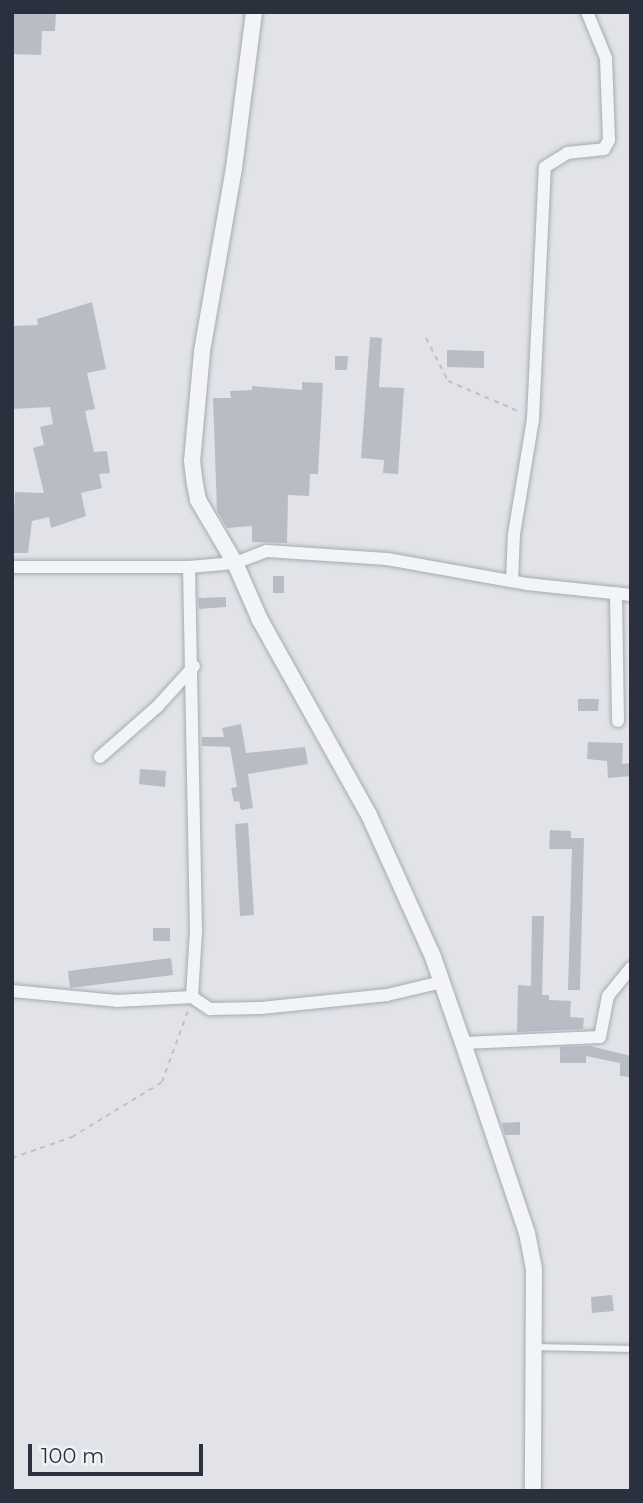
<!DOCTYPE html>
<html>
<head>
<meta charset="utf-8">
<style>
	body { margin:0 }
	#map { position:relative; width:643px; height:1503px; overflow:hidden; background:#e1e3e8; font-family:Montserrat,sans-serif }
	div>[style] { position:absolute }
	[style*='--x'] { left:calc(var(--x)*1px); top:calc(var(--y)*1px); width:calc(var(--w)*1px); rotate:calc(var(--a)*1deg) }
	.building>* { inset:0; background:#b9bcc5 }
	.path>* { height:2px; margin-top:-1px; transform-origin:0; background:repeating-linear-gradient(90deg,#bfc1c7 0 5px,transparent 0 10px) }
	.roads { filter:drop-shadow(0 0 2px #a7aab2) drop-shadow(0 0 2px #a7aab2) }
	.service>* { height:6px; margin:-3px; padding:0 3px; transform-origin:3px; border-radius:3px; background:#f3f4f7 }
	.minor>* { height:12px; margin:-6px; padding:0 6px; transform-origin:6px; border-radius:6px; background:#f3f4f7 }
	.tertiary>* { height:16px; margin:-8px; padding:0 8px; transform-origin:8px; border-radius:8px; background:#f3f4f7 }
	span { translate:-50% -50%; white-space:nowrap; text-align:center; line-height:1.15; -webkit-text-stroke:5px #f0f2f6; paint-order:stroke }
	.frame { position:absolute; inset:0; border:14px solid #2b303f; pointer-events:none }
	.scale { position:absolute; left:28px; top:1444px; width:175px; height:32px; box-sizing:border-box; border:4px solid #2b303f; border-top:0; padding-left:9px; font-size:21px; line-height:24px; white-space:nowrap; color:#2b303f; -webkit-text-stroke:5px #f0f2f6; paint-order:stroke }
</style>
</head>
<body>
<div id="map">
	<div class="building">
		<div style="clip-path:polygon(12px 12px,56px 12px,55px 31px,42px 31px,41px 55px,12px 54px)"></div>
		<div style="clip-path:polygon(92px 302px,106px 369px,87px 373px,95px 409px,85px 411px,94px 452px,107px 451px,110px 473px,99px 474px,102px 488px,81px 493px,86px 516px,51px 528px,49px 517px,32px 521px,28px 553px,12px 553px,15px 492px,44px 493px,33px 448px,44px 445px,40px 427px,53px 424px,50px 407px,12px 409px,12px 326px,38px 325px,37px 319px)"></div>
		<div style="clip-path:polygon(370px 337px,382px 338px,379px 387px,404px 388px,398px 474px,383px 473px,384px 460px,361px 458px)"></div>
		<div style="clip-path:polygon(447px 350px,484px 351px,484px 368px,447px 367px)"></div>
		<div style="clip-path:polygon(335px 356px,348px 356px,347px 370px,335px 370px)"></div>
		<div style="clip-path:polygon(302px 382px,323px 383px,318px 474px,310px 474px,309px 496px,288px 495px,287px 543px,252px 542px,252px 526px,227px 528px,217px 511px,213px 398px,231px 398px,230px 391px,252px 390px,252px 386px,302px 390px)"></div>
		<div style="clip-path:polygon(273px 576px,284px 576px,284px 593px,273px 593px)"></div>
		<div style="clip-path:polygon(226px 597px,226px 607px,199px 609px,198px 598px)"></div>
		<div style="clip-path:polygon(578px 699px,599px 699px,598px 711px,578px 711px)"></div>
		<div style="clip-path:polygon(241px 724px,246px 753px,305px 747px,308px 764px,248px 774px,253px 808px,241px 810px,239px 801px,234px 802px,231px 788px,237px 787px,230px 747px,202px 746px,202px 737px,224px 737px,222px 728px)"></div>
		<div style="clip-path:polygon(588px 742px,623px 743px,622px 764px,631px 763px,631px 776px,608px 778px,607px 761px,587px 759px)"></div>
		<div style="clip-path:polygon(140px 769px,166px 771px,165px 787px,139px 784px)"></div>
		<div style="clip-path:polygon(248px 823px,254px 915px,240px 916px,235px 824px)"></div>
		<div style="clip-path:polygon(550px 830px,571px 831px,571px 838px,584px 838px,580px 990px,568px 990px,572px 849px,549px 849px)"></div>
		<div style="clip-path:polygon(532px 916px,544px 916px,542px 995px,549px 995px,549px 1000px,571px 1001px,570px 1017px,584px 1018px,583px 1029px,517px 1032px,518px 985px,531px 986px)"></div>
		<div style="clip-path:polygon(153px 928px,170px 928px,170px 941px,153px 941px)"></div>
		<div style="clip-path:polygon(171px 958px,173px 975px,70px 988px,68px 971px)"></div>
		<div style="clip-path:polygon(590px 1046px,631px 1056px,630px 1077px,620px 1076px,620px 1063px,586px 1056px,586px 1063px,560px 1063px,560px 1047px)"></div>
		<div style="clip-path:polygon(520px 1122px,520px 1135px,505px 1135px,502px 1123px)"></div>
		<div style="clip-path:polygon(612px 1295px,614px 1311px,592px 1313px,591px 1297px)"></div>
	</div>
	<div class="path">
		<div style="--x:426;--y:338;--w:48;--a:62.9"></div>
		<div style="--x:448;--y:381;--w:78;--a:23.3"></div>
		<div style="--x:12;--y:1158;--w:64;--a:-19.3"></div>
		<div style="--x:72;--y:1137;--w:105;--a:-31.4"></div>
		<div style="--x:162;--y:1082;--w:79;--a:-70"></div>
	</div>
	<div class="roads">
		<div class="service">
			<div style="--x:536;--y:1347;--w:95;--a:1.2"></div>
		</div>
		<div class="minor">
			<div style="--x:12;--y:567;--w:177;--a:0"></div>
			<div style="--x:189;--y:567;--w:46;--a:-5"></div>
			<div style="--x:235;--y:563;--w:34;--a:-21"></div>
			<div style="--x:267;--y:551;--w:120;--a:3.8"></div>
			<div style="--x:387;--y:559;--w:142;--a:10.1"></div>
			<div style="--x:527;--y:584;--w:105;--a:6"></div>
			<div style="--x:189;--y:567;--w:364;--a:88.9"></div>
			<div style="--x:196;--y:931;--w:66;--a:93.5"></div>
			<div style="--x:192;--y:997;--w:22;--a:34"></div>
			<div style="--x:210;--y:1009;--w:51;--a:-1.1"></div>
			<div style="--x:261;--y:1008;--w:127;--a:-5.9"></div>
			<div style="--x:387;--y:995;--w:57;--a:-13.3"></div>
			<div style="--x:512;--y:581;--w:47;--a:-87.6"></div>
			<div style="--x:514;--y:534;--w:117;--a:-80.6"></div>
			<div style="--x:533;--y:419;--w:252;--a:-87.3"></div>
			<div style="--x:545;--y:167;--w:26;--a:-32"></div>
			<div style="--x:567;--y:153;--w:37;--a:-6"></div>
			<div style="--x:604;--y:149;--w:10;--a:-61"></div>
			<div style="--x:609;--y:140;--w:82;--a:-92.1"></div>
			<div style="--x:606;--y:58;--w:50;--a:-112.4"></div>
			<div style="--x:616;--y:593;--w:128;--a:89.1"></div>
			<div style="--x:100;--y:757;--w:76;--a:-41.3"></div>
			<div style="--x:157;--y:707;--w:55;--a:-47.9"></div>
			<div style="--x:12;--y:991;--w:105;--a:5.4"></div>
			<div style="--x:117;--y:1001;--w:75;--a:-3.1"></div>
			<div style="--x:463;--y:1043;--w:137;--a:-2.5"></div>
			<div style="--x:600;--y:1037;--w:42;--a:-79"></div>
			<div style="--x:608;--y:996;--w:36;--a:-51"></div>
		</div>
		<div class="tertiary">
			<div style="--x:254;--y:12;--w:157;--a:97.3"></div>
			<div style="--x:234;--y:168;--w:187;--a:99.9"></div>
			<div style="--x:202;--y:352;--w:109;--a:95.2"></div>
			<div style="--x:192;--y:461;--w:23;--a:83"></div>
			<div style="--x:195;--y:484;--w:16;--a:79"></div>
			<div style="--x:198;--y:500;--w:73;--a:59.6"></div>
			<div style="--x:235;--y:563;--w:62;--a:66.3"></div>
			<div style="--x:260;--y:620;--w:223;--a:60.8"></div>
			<div style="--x:369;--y:815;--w:156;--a:65.7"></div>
			<div style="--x:433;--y:957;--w:91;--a:70.8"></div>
			<div style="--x:463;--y:1043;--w:200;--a:71.4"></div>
			<div style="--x:527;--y:1233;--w:37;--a:79"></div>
			<div style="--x:534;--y:1269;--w:222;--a:90.3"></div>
		</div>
	</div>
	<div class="frame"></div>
	<div class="scale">100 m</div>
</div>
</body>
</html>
